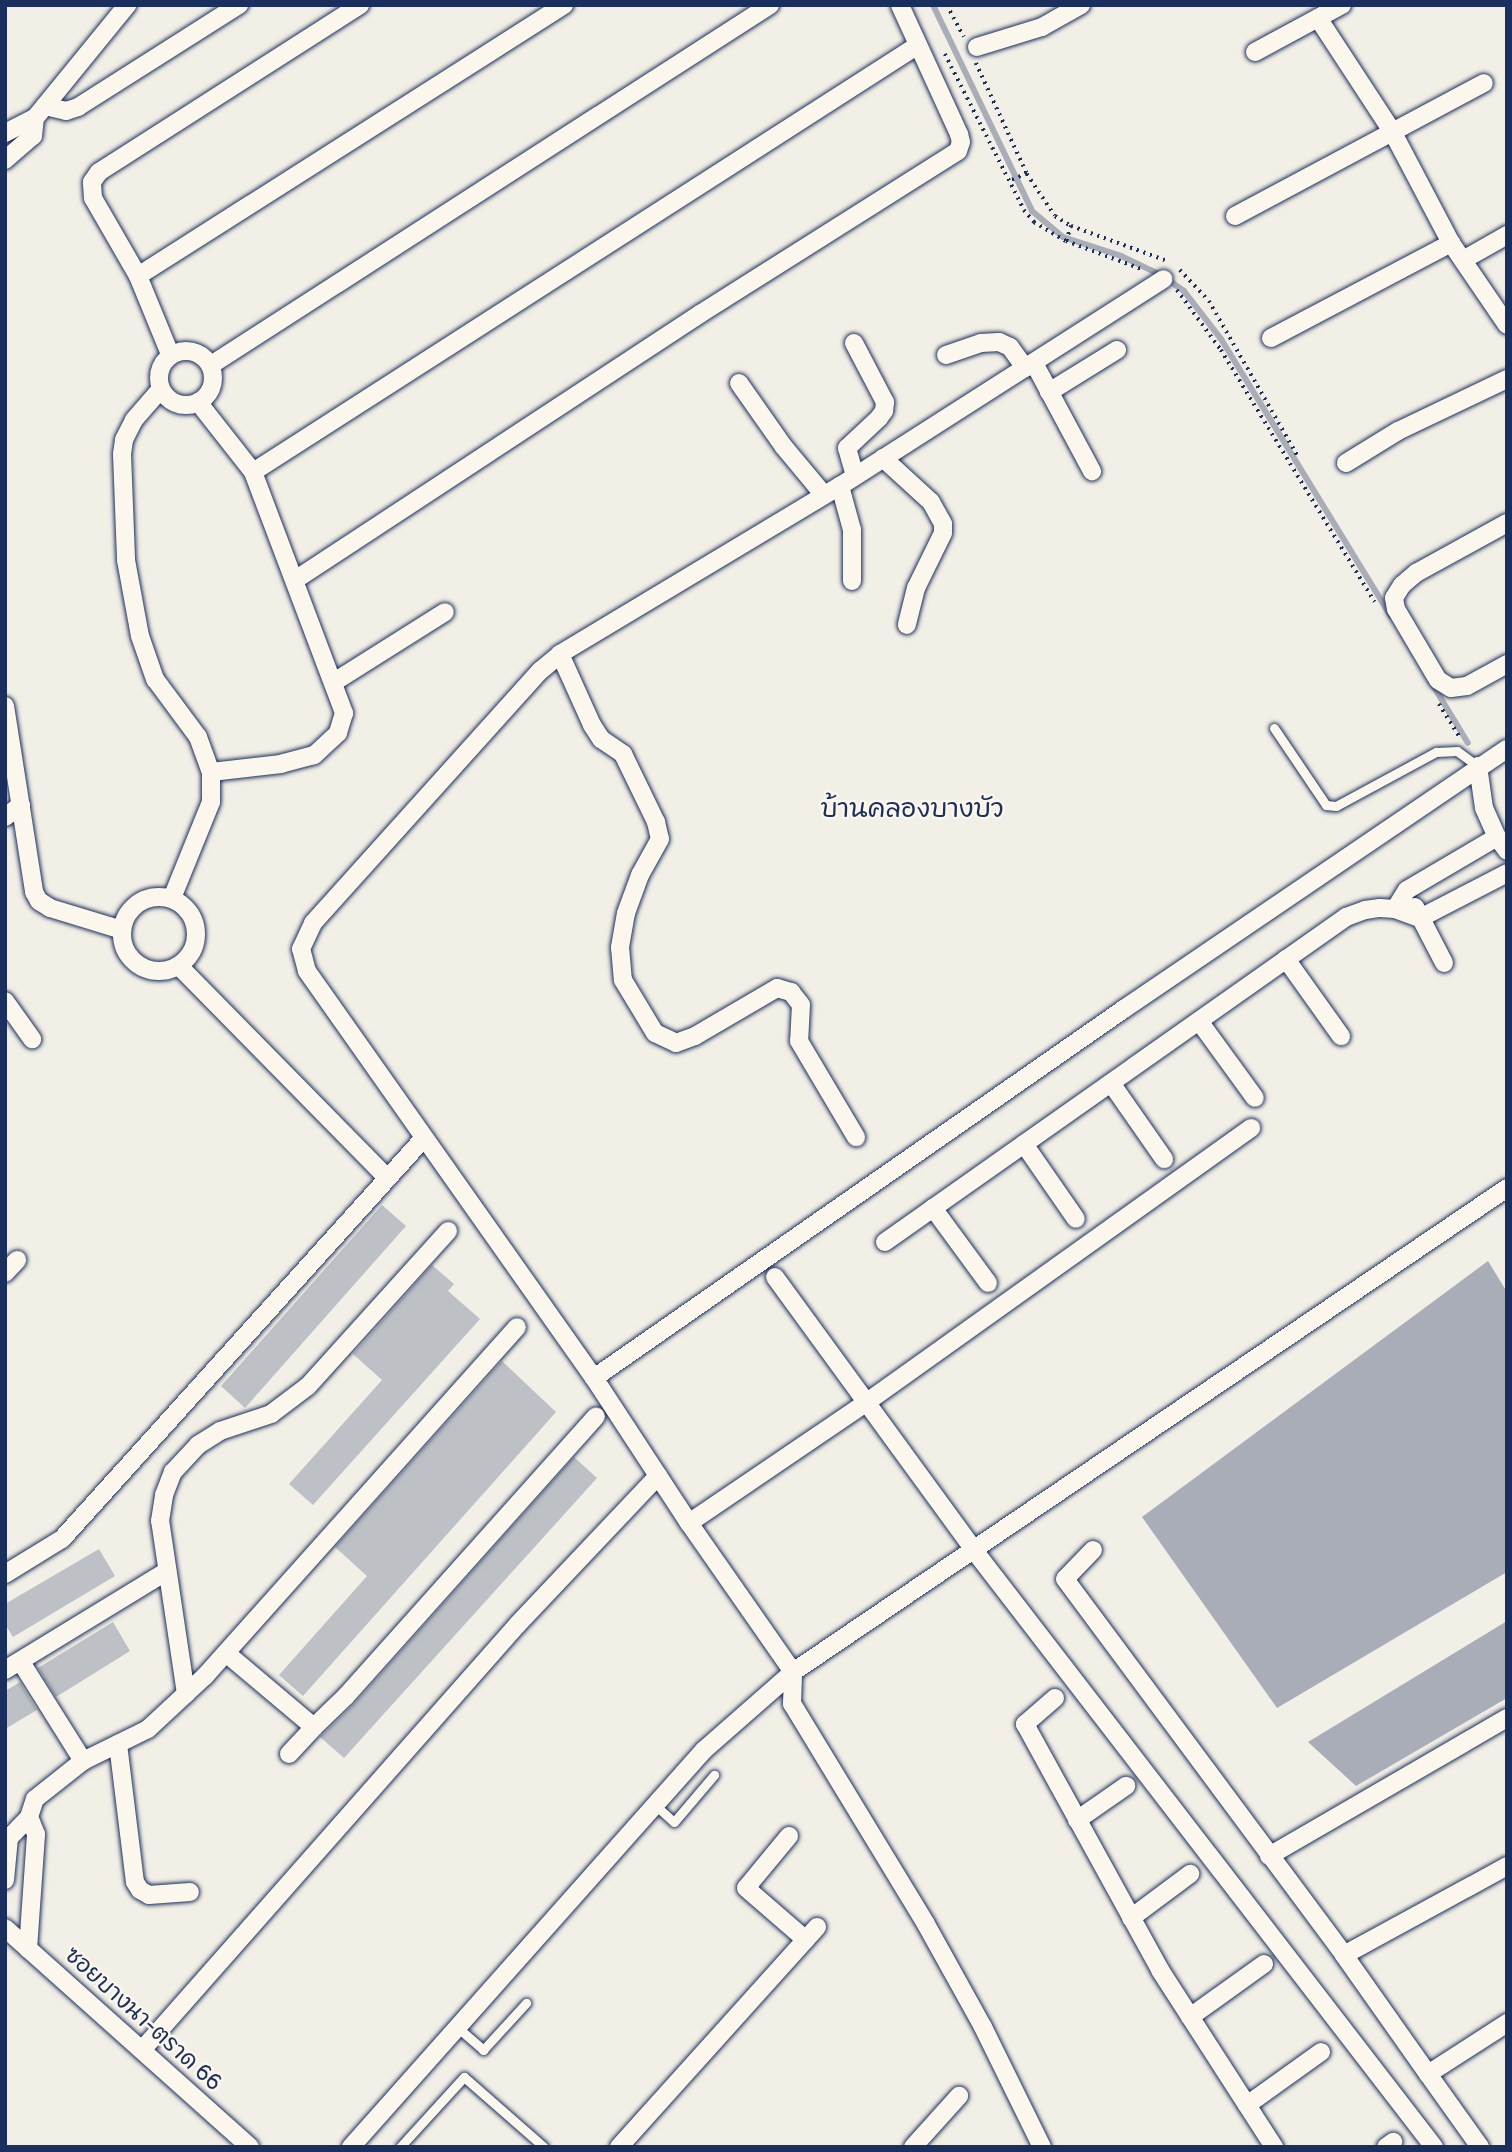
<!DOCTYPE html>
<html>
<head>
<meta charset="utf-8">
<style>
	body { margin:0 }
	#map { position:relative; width:1512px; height:2152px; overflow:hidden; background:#f2efe6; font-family:Pangolin,"Playpen Sans Thai",sans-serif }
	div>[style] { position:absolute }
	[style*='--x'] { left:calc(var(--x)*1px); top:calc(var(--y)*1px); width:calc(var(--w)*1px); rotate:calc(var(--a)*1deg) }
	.water>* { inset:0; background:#a9adb7 }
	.stream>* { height:6px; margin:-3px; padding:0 3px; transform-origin:3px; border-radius:3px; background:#a9adb7 }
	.building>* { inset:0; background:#bdc0c4 }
	.path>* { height:3.5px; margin-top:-1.75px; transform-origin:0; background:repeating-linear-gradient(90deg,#1b2f5e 0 2px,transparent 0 7px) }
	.roads { filter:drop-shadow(0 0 2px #1b2f5e) drop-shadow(0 0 2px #1b2f5e) }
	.lane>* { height:9px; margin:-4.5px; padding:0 4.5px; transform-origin:4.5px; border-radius:4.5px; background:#fbf7ec }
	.street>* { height:18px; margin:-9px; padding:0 9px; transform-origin:9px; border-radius:9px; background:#fbf7ec }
	.street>.ring { margin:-9px; padding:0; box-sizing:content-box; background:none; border:18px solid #fbf7ec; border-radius:50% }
	span { translate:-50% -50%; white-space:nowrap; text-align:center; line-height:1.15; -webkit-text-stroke:5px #fbf7ec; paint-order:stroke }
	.street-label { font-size:23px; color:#1b2f5e }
	.quarter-label { font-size:26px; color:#1b2f5e }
	.frame { position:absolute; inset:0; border:7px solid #1b2f5e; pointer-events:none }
</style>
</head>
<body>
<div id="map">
	<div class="water">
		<div style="clip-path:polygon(1488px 1261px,1507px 1292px,1507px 1572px,1277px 1708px,1142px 1517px)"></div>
		<div style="clip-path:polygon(1507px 1621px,1507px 1698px,1356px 1786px,1308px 1742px)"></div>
	</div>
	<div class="stream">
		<div style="--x:933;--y:5;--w:229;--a:64.3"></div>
		<div style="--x:1032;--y:211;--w:40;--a:40"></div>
		<div style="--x:1063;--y:237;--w:61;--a:18.1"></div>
		<div style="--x:1121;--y:256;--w:44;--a:25.4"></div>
		<div style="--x:1161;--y:275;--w:28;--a:35"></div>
		<div style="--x:1184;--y:291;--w:61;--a:52.4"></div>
		<div style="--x:1221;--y:339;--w:325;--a:58.5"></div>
		<div style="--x:1431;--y:682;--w:71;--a:58.8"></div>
	</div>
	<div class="building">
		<div style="clip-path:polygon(382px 1205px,406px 1226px,245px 1408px,221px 1386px)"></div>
		<div style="clip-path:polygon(432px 1265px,454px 1284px,448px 1291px,480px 1319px,313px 1505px,289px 1484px,382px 1380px,353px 1354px)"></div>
		<div style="clip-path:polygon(502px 1361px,556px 1412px,303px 1696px,279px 1675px,367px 1576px,335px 1547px)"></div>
		<div style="clip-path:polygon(574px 1457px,597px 1478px,344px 1758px,320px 1737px,354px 1704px)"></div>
		<div style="clip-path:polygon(99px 1549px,115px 1576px,13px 1637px,5px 1624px,5px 1604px)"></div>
		<div style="clip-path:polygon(113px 1622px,130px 1651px,56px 1697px,38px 1668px)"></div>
		<div style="clip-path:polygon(20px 1682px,37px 1710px,5px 1729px,5px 1691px)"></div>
	</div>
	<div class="path">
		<div style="--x:947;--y:5;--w:36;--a:62"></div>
		<div style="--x:945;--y:54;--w:175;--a:63.1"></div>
		<div style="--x:1024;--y:210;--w:16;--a:50"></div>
		<div style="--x:1034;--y:222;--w:37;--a:31"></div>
		<div style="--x:1066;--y:241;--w:83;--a:20.4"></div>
		<div style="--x:976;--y:63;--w:122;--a:65.3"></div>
		<div style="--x:1027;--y:174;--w:18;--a:158"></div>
		<div style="--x:1027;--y:174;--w:50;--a:56.3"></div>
		<div style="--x:1055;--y:216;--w:19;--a:32"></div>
		<div style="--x:1071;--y:226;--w:100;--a:19.9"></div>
		<div style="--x:1066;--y:241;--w:16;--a:-72"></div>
		<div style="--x:1180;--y:270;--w:42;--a:46.9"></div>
		<div style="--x:1209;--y:301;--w:181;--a:60.2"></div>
		<div style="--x:1177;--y:290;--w:74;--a:53.7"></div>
		<div style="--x:1221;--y:350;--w:295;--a:58.6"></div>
		<div style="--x:1439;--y:704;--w:41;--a:57.8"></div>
	</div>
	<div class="roads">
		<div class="lane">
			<div style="--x:1274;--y:728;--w:93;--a:56"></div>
			<div style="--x:1326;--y:805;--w:10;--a:6"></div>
			<div style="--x:1336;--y:806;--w:114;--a:-28.4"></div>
			<div style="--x:1436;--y:752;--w:21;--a:-3"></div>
			<div style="--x:1457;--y:751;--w:26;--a:36"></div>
			<div style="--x:655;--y:1805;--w:25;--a:42"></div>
			<div style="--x:674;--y:1822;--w:62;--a:-49.6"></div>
			<div style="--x:457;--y:2027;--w:35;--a:41"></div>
			<div style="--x:483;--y:2050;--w:64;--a:-47.5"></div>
			<div style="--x:400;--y:2147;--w:95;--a:-47.6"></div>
			<div style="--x:464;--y:2077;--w:106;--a:41.2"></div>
		</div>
		<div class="street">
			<div style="--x:1318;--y:18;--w:135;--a:56.8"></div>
			<div style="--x:1392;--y:131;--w:127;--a:62.2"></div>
			<div style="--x:1451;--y:243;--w:99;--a:55.7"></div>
			<div style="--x:977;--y:47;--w:68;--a:-17.1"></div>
			<div style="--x:1042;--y:27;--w:45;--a:-29.4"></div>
			<div style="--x:1255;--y:52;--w:99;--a:-28.4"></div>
			<div style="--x:45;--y:106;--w:22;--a:13"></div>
			<div style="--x:66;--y:111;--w:13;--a:-18"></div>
			<div style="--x:78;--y:107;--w:191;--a:-32.4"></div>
			<div style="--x:5;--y:133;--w:34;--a:-27"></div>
			<div style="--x:35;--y:118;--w:146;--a:-50.8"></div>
			<div style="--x:5;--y:160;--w:37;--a:-41"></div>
			<div style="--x:33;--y:136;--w:18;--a:-84"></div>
			<div style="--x:1235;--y:216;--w:282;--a:-28.1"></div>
			<div style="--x:1463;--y:260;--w:51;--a:-29.6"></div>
			<div style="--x:138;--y:276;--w:505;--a:-32.46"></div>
			<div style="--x:1271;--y:338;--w:204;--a:-27.8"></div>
			<div style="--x:854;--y:343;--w:67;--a:62.3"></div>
			<div style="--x:885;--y:402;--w:9;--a:96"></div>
			<div style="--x:884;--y:411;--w:9;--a:126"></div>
			<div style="--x:879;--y:418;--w:44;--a:136.8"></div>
			<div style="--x:847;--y:448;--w:29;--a:74"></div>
			<div class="ring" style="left:159px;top:351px;width:36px;height:36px"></div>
			<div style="--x:170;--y:354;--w:84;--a:-112.3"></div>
			<div style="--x:138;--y:276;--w:90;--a:-120"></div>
			<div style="--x:93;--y:198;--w:16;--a:-94"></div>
			<div style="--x:92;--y:182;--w:12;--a:-55"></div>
			<div style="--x:99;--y:172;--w:310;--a:-32.6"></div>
			<div style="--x:946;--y:355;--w:37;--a:-19"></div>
			<div style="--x:981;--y:343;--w:18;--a:-3"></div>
			<div style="--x:999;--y:342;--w:12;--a:24"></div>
			<div style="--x:1010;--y:347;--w:26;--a:54"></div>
			<div style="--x:1034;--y:363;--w:123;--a:61.8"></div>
			<div style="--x:211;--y:365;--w:665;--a:-32.78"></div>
			<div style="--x:739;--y:383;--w:78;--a:54.9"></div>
			<div style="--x:784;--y:447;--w:62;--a:50.2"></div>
			<div style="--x:160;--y:390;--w:40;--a:131"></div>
			<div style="--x:134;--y:420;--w:22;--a:117"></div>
			<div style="--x:124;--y:440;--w:14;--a:98"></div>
			<div style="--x:122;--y:454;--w:106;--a:87.8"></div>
			<div style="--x:126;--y:560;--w:77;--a:79.6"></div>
			<div style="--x:140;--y:636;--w:46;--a:70.8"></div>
			<div style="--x:155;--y:679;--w:72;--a:53.4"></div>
			<div style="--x:198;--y:737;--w:37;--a:70"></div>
			<div style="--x:211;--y:772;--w:30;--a:90"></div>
			<div style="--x:211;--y:802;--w:104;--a:112.1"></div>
			<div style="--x:1049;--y:392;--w:80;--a:-31.7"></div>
			<div style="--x:198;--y:402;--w:89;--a:51.8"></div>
			<div style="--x:253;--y:472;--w:258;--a:69.3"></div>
			<div style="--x:344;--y:713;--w:21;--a:107"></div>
			<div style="--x:338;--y:733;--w:33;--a:137"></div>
			<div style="--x:314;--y:755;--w:34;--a:165"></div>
			<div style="--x:281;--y:764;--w:70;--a:173.5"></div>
			<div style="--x:883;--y:458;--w:65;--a:42.5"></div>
			<div style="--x:931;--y:502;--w:25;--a:61"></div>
			<div style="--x:943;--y:524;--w:9;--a:90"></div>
			<div style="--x:943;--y:533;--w:61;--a:116.1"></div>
			<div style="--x:916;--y:588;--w:38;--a:104"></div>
			<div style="--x:1346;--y:463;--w:61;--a:-31.6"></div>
			<div style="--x:1398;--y:431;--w:121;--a:-25.5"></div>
			<div style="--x:253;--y:472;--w:790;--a:-32.7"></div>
			<div style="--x:840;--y:486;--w:46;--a:74.7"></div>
			<div style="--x:852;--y:530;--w:51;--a:90"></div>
			<div style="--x:1507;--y:523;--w:104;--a:151.2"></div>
			<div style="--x:1416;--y:573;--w:18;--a:139"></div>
			<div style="--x:1402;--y:585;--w:15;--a:122"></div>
			<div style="--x:1394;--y:598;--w:11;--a:80"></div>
			<div style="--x:1396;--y:609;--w:82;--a:59.4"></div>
			<div style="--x:1438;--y:680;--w:15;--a:32"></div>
			<div style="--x:1451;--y:688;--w:16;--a:-7"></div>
			<div style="--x:1467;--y:686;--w:46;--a:-28.8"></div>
			<div style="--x:295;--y:580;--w:485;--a:-33.3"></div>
			<div style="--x:700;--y:314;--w:305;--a:-32.3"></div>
			<div style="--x:958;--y:151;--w:9;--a:-72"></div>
			<div style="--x:961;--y:142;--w:8;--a:-104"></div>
			<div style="--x:959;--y:134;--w:142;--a:-114.6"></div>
			<div style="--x:560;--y:654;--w:78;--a:65.7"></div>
			<div style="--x:592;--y:725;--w:17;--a:57"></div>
			<div style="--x:601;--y:739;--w:27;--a:34"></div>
			<div style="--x:623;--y:754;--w:76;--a:64.1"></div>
			<div style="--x:656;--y:822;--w:17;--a:77"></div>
			<div style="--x:660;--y:839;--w:41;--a:119.1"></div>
			<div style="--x:640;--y:875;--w:40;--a:110.2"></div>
			<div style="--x:626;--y:913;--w:35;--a:100"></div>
			<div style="--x:620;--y:947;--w:33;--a:85"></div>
			<div style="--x:623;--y:980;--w:62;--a:58.9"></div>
			<div style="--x:655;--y:1033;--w:23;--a:25"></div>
			<div style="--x:676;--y:1043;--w:20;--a:-20"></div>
			<div style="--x:695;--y:1036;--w:95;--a:-30.3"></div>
			<div style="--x:777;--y:988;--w:15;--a:16"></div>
			<div style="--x:791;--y:992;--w:16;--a:52"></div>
			<div style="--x:801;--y:1005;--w:36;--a:93"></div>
			<div style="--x:799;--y:1041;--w:112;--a:59.3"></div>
			<div style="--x:334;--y:682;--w:131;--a:-32.2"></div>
			<div style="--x:5;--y:706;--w:188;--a:81.1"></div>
			<div style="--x:34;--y:892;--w:10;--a:61"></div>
			<div style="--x:39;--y:901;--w:13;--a:32"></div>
			<div style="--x:50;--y:908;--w:75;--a:17"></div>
			<div style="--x:1478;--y:766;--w:42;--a:81.9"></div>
			<div style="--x:1484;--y:808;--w:32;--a:66"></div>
			<div style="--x:1497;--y:837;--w:17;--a:54"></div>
			<div style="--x:5;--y:817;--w:20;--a:-37"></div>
			<div class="ring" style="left:122px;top:897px;width:56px;height:56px"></div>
			<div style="--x:1415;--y:907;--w:63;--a:62.6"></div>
			<div style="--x:1395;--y:909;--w:22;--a:-58"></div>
			<div style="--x:1407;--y:890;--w:104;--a:-30.5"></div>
			<div style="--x:1286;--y:959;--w:95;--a:54.5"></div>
			<div style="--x:179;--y:966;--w:297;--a:45.5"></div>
			<div style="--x:5;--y:1001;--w:47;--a:54.6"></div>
			<div style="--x:1199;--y:1021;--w:95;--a:54"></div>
			<div style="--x:1111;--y:1083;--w:93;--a:55.1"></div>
			<div style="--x:1024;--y:1144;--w:91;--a:55.3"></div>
			<div style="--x:933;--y:1208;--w:93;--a:53.7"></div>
			<div style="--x:885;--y:1242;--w:564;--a:-35.18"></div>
			<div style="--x:1346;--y:917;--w:20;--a:-20"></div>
			<div style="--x:1365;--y:910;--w:15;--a:-8"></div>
			<div style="--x:1380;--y:908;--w:15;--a:4"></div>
			<div style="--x:1395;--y:909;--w:27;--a:20"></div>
			<div style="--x:1420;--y:918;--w:98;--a:-27.3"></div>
			<div style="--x:5;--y:1273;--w:18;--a:-47"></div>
			<div style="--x:775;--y:1277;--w:336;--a:53.9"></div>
			<div style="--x:973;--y:1549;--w:755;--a:52.37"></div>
			<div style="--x:594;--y:1378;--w:646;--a:-34.85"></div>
			<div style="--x:1124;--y:1009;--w:463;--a:-34.2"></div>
			<div style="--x:689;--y:1523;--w:215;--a:-34.2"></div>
			<div style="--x:867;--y:1402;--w:472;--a:-35.5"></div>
			<div style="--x:1093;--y:1550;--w:40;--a:134"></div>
			<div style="--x:1065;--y:1579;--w:468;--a:53.4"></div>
			<div style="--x:1344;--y:1955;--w:146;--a:54.8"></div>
			<div style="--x:1428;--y:2074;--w:94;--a:-32.8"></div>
			<div style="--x:5;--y:1574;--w:67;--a:-31.6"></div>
			<div style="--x:62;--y:1539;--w:539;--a:-47.93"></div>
			<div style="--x:226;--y:1653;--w:115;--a:40.1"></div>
			<div style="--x:314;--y:1727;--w:45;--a:-44.1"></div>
			<div style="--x:346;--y:1696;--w:375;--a:-48.2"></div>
			<div style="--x:21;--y:1662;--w:117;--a:57.9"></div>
			<div style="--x:5;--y:1670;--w:190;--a:-31.4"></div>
			<div style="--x:186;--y:1694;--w:175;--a:-98.5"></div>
			<div style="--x:160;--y:1521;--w:26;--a:-81"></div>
			<div style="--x:164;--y:1495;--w:25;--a:-69"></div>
			<div style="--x:173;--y:1472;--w:37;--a:-47"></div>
			<div style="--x:198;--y:1445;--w:26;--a:-32"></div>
			<div style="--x:220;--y:1431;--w:54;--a:-18.4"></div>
			<div style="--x:271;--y:1414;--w:46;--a:-37.1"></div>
			<div style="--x:308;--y:1386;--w:209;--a:-47.9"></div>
			<div style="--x:1055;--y:1698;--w:40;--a:139"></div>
			<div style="--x:1025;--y:1724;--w:281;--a:61.2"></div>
			<div style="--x:1160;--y:1970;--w:211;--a:57.2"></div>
			<div style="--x:118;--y:1744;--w:139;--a:83"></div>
			<div style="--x:135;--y:1882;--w:9;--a:58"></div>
			<div style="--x:140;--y:1890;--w:10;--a:29"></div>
			<div style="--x:149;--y:1895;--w:41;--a:-4.2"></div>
			<div style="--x:289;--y:1754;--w:37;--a:-47"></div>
			<div style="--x:1077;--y:1820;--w:60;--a:-34.8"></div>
			<div style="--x:789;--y:1836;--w:67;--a:129.6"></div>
			<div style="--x:746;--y:1888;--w:79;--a:40.9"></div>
			<div style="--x:1269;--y:1856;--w:275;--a:-30.1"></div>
			<div style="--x:5;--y:1880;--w:42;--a:-84.6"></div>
			<div style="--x:9;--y:1838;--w:29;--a:-46"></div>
			<div style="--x:29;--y:1817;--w:19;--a:-72"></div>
			<div style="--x:35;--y:1799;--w:61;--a:-38.4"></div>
			<div style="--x:83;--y:1761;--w:72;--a:-26.2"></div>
			<div style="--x:148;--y:1729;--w:78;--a:-42.9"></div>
			<div style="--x:205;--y:1676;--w:468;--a:-48.2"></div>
			<div style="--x:1131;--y:1918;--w:74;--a:-36.7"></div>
			<div style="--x:5;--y:1928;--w:329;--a:41.8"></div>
			<div style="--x:28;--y:1949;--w:115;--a:-86"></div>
			<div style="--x:36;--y:1834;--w:18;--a:-112"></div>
			<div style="--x:1344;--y:1955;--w:186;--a:-28.6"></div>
			<div style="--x:1190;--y:2017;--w:91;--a:-35.6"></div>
			<div style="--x:142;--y:2050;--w:568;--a:-48.57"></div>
			<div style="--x:518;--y:1624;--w:204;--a:-46.6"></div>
			<div style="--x:1428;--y:2074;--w:90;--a:54.5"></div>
			<div style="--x:1247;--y:2105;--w:91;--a:-35.6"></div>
			<div style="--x:351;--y:2147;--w:531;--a:-48.36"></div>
			<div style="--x:704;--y:1750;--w:118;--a:-41.2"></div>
			<div style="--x:793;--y:1672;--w:863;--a:-34.13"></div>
			<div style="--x:619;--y:2147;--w:296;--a:-48"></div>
			<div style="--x:913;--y:2147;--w:69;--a:-48"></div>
			<div style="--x:1042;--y:2147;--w:134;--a:-116.2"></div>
			<div style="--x:983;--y:2027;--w:118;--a:-119"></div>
			<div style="--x:926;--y:1924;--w:258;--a:-121.3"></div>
			<div style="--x:792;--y:1704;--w:32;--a:-88"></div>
			<div style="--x:793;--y:1672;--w:182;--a:-124.9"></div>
			<div style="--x:689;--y:1523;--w:173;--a:-123.2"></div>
			<div style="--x:594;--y:1378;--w:498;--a:-125.2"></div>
			<div style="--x:307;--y:971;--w:23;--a:-105"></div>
			<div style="--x:301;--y:949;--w:29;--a:-65"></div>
			<div style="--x:313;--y:923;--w:339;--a:-48"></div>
			<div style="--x:540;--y:671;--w:26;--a:-40"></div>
			<div style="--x:560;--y:654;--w:327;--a:-31"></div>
			<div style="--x:840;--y:486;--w:384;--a:-32.6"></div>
			<div style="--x:1386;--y:2147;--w:9;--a:-36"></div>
		</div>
	</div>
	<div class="street-label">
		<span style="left:143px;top:2019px;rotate:42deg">ซอยบางนา-ตราด 66</span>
	</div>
	<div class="quarter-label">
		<span style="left:912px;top:810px">บ้านคลองบางบัว</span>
	</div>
	<div class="frame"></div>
</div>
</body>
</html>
